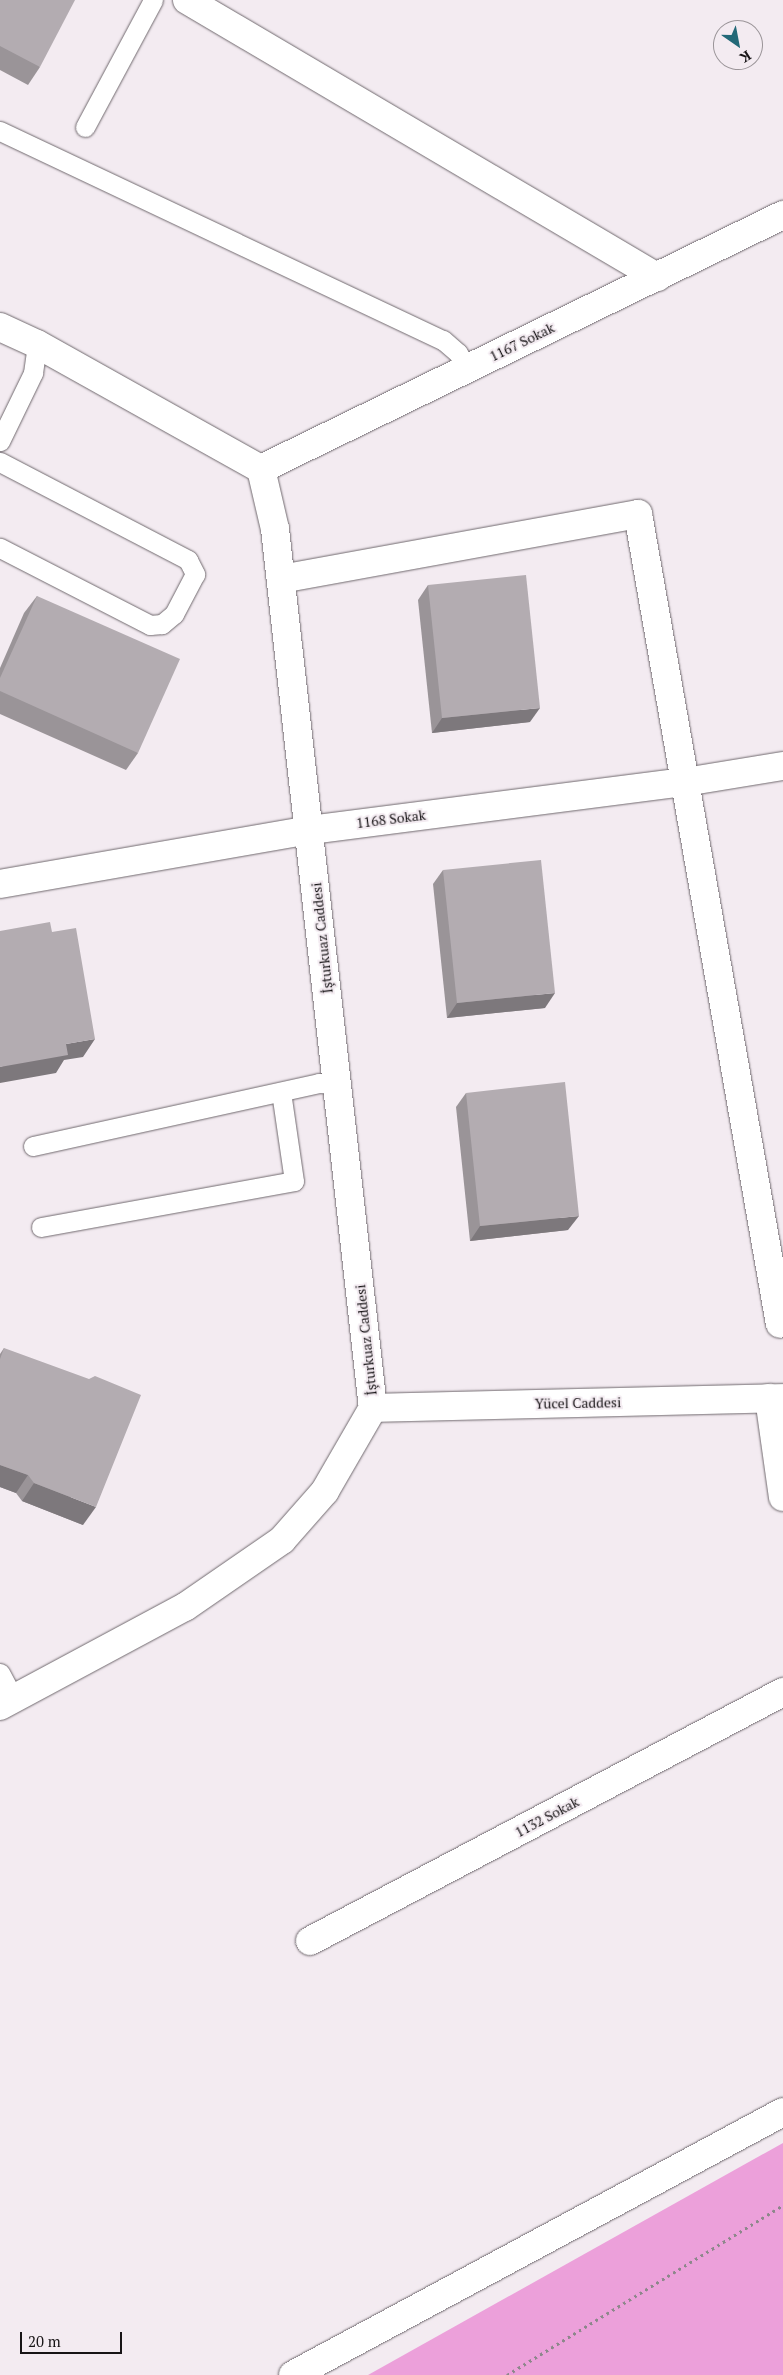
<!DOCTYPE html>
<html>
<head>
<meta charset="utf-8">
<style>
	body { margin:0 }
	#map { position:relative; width:783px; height:2375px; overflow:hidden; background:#f3ebf1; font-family:"PT Serif",serif }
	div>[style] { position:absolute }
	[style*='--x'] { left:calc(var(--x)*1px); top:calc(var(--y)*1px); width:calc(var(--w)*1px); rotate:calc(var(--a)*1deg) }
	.forest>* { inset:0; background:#eca0da }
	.path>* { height:3px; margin-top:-1.5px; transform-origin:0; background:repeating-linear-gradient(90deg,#8d878b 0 2.5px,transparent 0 6.5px) }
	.roads { filter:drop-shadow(0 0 1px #70696e) drop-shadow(0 0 1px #70696e) }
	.service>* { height:19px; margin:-9.5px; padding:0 9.5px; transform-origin:9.5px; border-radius:9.5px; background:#fff }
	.minor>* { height:28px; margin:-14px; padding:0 14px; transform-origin:14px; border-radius:14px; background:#fff }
	.wall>* { inset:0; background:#9a9498 }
	.shaded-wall>* { inset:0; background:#7d787c }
	.building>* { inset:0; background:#b3acb1 }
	span { translate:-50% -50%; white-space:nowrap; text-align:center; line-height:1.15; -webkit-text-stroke:4px #f3ebf1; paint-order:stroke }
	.street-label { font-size:14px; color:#171416 }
	.north { position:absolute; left:713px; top:20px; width:50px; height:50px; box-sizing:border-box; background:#f3ebf1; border:1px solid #9b9599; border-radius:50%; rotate:147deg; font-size:14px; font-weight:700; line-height:20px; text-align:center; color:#171416 }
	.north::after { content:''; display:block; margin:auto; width:18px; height:22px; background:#236978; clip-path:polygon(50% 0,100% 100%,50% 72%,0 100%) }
	.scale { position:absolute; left:20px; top:2332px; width:102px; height:22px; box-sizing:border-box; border:2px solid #171416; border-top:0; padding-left:6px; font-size:15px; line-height:18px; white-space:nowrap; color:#171416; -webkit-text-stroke:4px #f3ebf1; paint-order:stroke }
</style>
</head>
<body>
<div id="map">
	<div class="forest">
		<div style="clip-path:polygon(783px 2143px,783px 2375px,368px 2375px)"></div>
	</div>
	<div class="path">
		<div style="--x:507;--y:2375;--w:324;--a:-31.6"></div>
	</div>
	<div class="roads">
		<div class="service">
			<div style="--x:85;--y:127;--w:144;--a:-61.8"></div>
			<div style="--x:0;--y:131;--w:490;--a:25.3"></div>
			<div style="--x:443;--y:340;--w:20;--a:41"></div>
			<div style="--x:458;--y:353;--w:18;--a:61"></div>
			<div style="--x:0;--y:441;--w:76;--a:-64.1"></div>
			<div style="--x:33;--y:373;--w:29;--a:-82"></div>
			<div style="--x:0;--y:462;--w:212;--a:27.5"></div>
			<div style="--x:188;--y:560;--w:16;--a:63"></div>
			<div style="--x:195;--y:574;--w:45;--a:117.7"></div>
			<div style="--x:174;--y:614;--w:16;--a:140"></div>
			<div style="--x:162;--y:624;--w:12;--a:175"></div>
			<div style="--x:150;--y:625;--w:169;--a:-152.8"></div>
			<div style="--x:33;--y:1146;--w:293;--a:-12.4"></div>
			<div style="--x:319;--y:1083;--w:19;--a:3"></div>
			<div style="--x:41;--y:1227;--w:257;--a:-10.3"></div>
			<div style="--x:294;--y:1181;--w:90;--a:-98.3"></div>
			<div style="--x:0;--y:1673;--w:30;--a:62"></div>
		</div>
		<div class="minor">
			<div style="--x:187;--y:0;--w:546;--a:30.51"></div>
			<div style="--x:0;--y:327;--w:41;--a:24.7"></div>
			<div style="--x:37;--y:344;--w:257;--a:29.2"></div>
			<div style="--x:261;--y:469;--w:62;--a:76.9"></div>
			<div style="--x:275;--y:529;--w:884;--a:83.64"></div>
			<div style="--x:261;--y:469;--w:581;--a:-25.95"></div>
			<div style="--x:281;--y:579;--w:363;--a:-10.3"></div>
			<div style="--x:638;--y:514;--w:822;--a:80.06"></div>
			<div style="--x:0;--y:884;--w:315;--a:-9.9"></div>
			<div style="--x:310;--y:830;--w:378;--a:-7.3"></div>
			<div style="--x:685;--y:782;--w:99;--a:-9.3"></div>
			<div style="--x:769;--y:1398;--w:100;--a:82"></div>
			<div style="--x:373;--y:1408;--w:410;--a:-1.4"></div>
			<div style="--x:0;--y:1706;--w:210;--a:-28.2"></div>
			<div style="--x:185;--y:1607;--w:118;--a:-34.6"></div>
			<div style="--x:282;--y:1540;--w:65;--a:-48.7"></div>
			<div style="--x:325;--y:1491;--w:96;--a:-60"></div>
			<div style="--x:310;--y:1941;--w:535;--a:-27.76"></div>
			<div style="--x:293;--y:2375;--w:556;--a:-28.22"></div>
		</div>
	</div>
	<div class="wall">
		<div style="clip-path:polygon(0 0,40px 67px,28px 85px,0 70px)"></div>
		<div style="clip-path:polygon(428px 585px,530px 722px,432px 733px,418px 600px)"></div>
		<div style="clip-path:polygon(37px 596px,138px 753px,126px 770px,0 714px,0 668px,24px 613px)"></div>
		<div style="clip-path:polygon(443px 870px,545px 1008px,447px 1018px,433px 884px)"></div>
		<div style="clip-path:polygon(466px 1093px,568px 1230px,470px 1241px,456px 1107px)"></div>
		<div style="clip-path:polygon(4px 1348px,83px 1525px,22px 1501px,16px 1493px,0 1487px,0 1354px)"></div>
	</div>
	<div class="shaded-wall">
		<div style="clip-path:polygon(540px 708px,530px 722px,432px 733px,442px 718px)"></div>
		<div style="clip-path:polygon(555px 993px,545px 1008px,447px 1018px,457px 1003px)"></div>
		<div style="clip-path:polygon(95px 1039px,83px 1057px,64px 1060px,56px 1073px,0 1083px,0 1067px,66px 1044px)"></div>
		<div style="clip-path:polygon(579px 1216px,568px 1230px,470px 1241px,480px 1226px)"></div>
		<div style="clip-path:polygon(0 1465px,28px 1475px,16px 1493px,0 1487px)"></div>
		<div style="clip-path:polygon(34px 1483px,96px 1507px,83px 1525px,22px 1501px)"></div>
	</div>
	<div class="building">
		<div style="clip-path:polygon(0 0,75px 0,40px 67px,0 46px)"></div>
		<div style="clip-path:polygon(526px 575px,540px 708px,442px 718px,428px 585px)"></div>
		<div style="clip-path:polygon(37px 596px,180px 659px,138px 753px,0 691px,0 678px)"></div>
		<div style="clip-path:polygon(541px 860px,555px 993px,457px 1003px,443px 870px)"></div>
		<div style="clip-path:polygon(50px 922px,52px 932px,76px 928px,95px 1039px,66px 1044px,68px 1055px,0 1067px,0 931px)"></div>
		<div style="clip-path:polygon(565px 1082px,579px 1216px,480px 1226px,466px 1093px)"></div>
		<div style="clip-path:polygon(4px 1348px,89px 1379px,95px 1376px,141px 1395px,96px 1507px,34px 1483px,28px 1475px,0 1465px,0 1359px)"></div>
	</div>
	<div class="street-label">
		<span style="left:522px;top:342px;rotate:-26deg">1167 Sokak</span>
		<span style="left:391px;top:819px;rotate:-7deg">1168 Sokak</span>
		<span style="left:322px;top:938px;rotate:-96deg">İşturkuaz Caddesi</span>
		<span style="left:366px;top:1340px;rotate:-96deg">İşturkuaz Caddesi</span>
		<span style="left:578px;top:1403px;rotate:-1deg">Yücel Caddesi</span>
		<span style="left:547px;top:1817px;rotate:-28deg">1132 Sokak</span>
	</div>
	<div class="north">K</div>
	<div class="scale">20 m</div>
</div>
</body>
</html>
